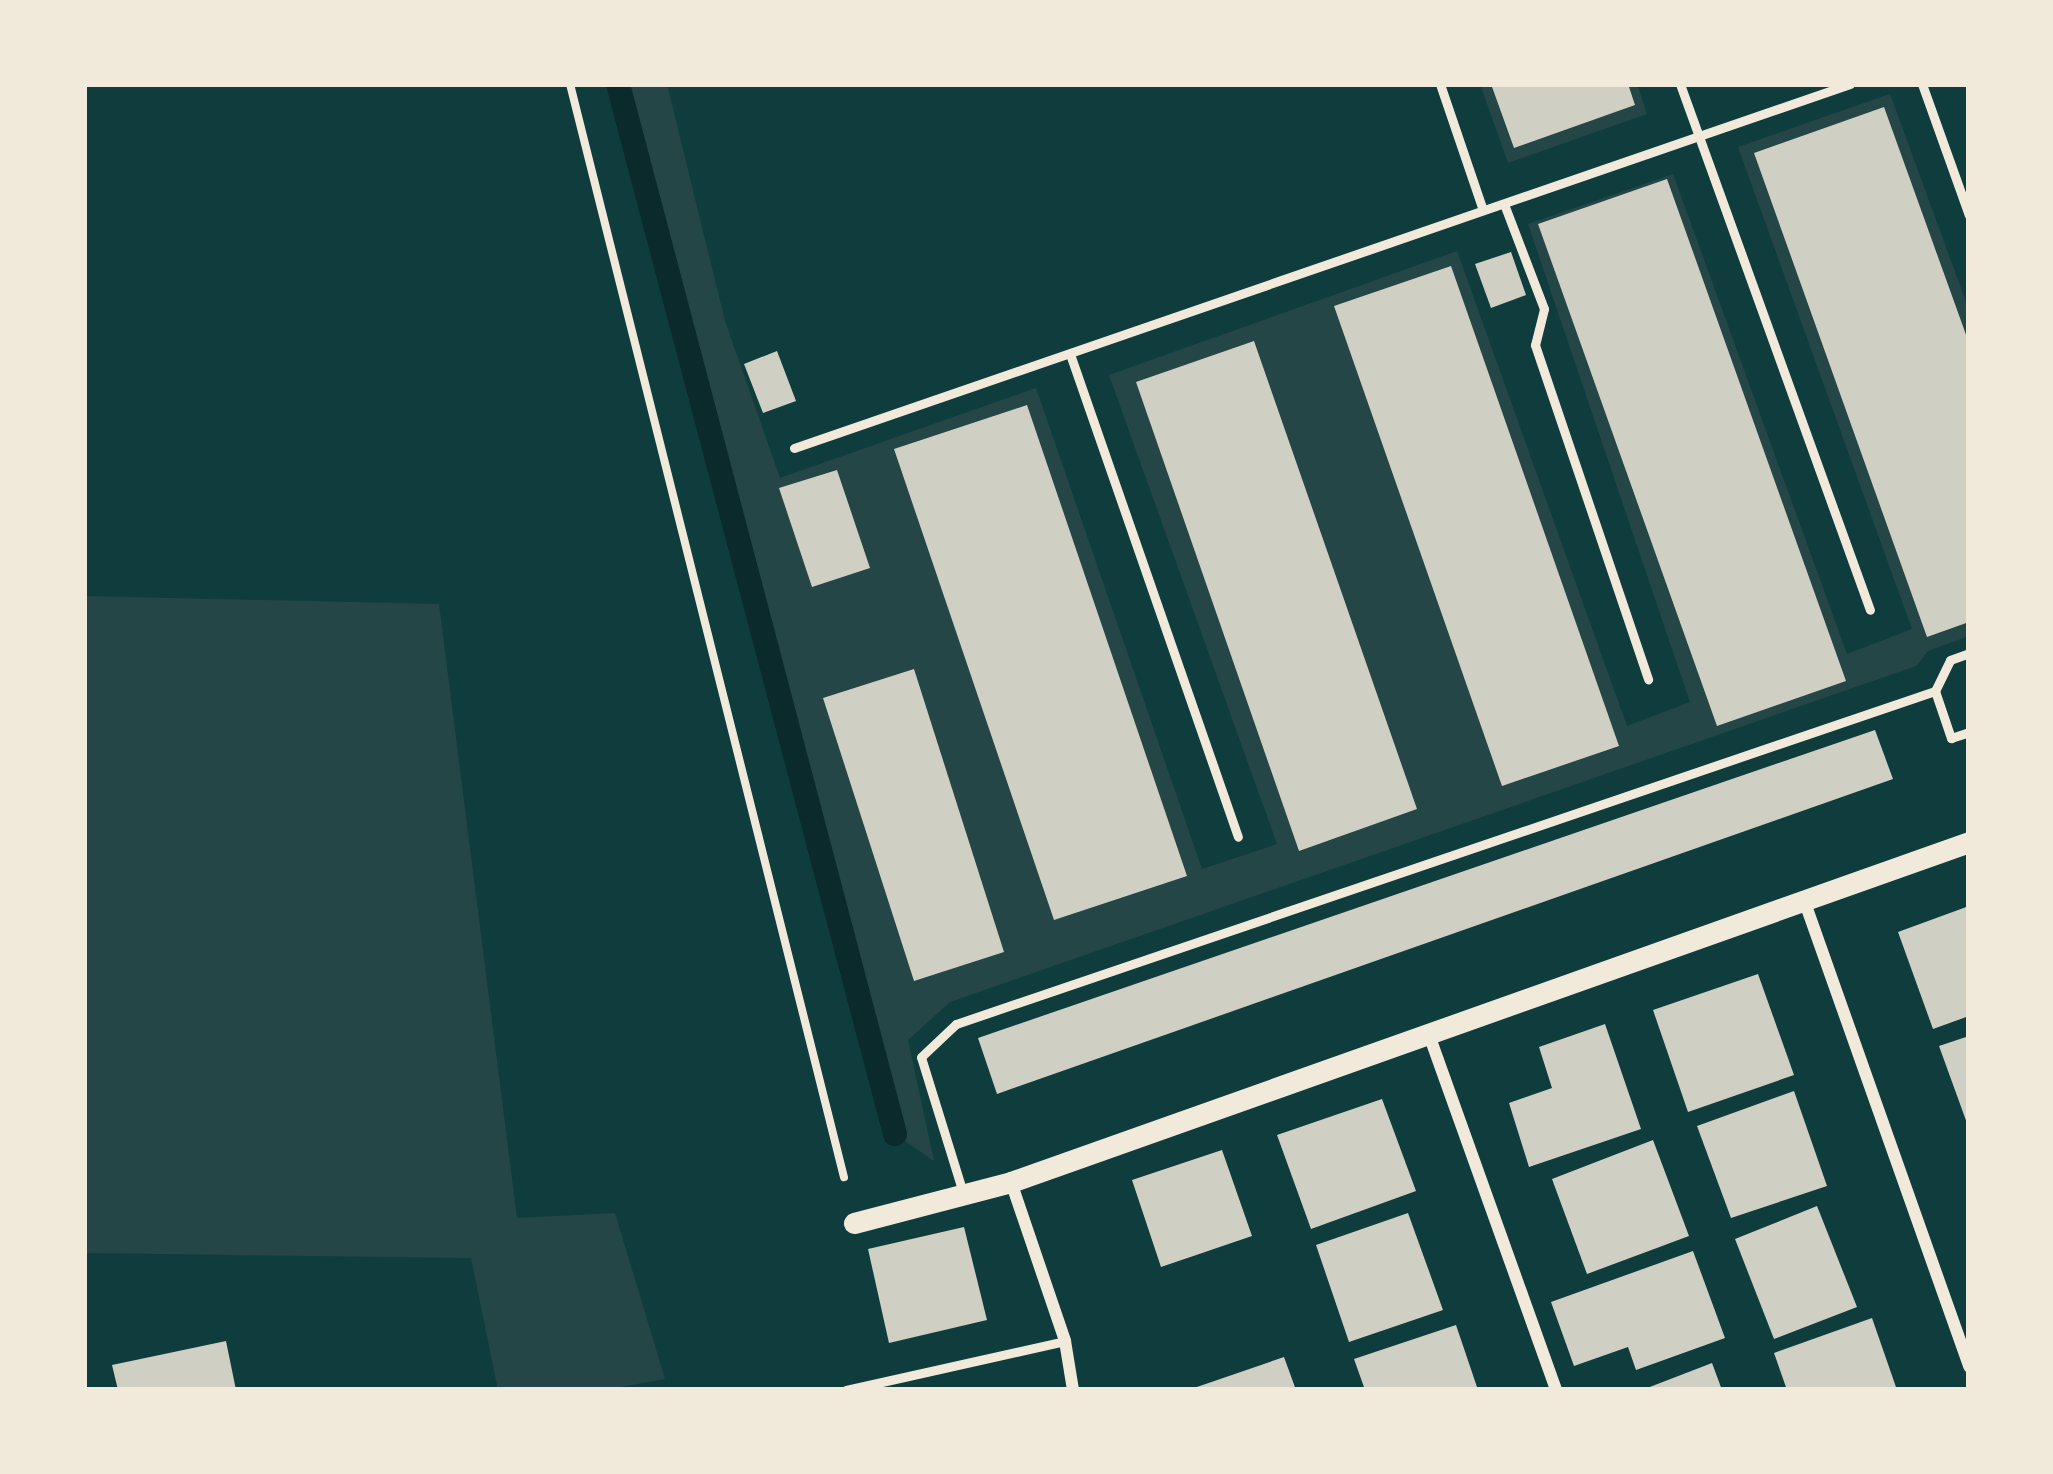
<!DOCTYPE html>
<html>
<head>
<meta charset="utf-8">
<style>
	body { margin:0 }
	#map { position:relative; width:2053px; height:1474px; overflow:hidden; background:#0f3d3e; font-family:Arial,sans-serif }
	div>[style] { position:absolute }
	[style*='--x'] { left:calc(var(--x)*1px); top:calc(var(--y)*1px); width:calc(var(--w)*1px); rotate:calc(var(--a)*1deg) }
	.green>* { inset:0; background:#244646 }
	.stream>* { height:24px; margin:-12px; padding:0 12px; transform-origin:12px; border-radius:12px; background:#0a2a2b }
	.building>* { inset:0; background:#cfcfc3 }
	.path>* { height:8px; margin:-4px; padding:0 4px; transform-origin:4px; border-radius:4px; background:#f1e9da }
	.service>* { height:9px; margin:-4.5px; padding:0 4.5px; transform-origin:4.5px; border-radius:4.5px; background:#f1e9da }
	.minor>* { height:12px; margin:-6px; padding:0 6px; transform-origin:6px; border-radius:6px; background:#f1e9da }
	.tertiary>* { height:21px; margin:-10.5px; padding:0 10.5px; transform-origin:10.5px; border-radius:10.5px; background:#f1e9da }
	span { translate:-50% -50%; white-space:nowrap; text-align:center; line-height:1.15; -webkit-text-stroke:10px #f1e9da; paint-order:stroke }
	.frame { position:absolute; inset:0; border:87px solid #f1e9da; pointer-events:none }
</style>
</head>
<body>
<div id="map">
	<div class="green">
		<div style="clip-path:polygon(618px 84px,667px 84px,725px 321px,780px 478px,1036px 388px,1202px 869px,1277px 844px,1109px 375px,1457px 251px,1627px 726px,1690px 702px,1528px 224px,1673px 174px,1847px 654px,1912px 629px,1738px 147px,1890px 94px,1969px 310px,1969px 636px,1928px 651px,1916px 666px,950px 1002px,908px 1040px,934px 1161px,895px 1134px)"></div>
		<div style="clip-path:polygon(1480px 84px,1637px 84px,1647px 114px,1508px 163px)"></div>
		<div style="clip-path:polygon(84px 596px,439px 604px,517px 1218px,615px 1213px,665px 1379px,604px 1390px,498px 1390px,471px 1258px,84px 1253px)"></div>
	</div>
	<div class="stream">
		<div style="--x:618;--y:84;--w:1086;--a:75.22"></div>
	</div>
	<div class="building">
		<div style="clip-path:polygon(1491px 84px,1628px 84px,1635px 105px,1514px 148px)"></div>
		<div style="clip-path:polygon(1884px 107px,1969px 343px,1969px 622px,1927px 637px,1754px 153px)"></div>
		<div style="clip-path:polygon(1667px 179px,1846px 681px,1717px 726px,1538px 224px)"></div>
		<div style="clip-path:polygon(1511px 252px,1526px 295px,1491px 308px,1475px 264px)"></div>
		<div style="clip-path:polygon(1451px 266px,1619px 746px,1502px 786px,1334px 306px)"></div>
		<div style="clip-path:polygon(1254px 341px,1417px 809px,1299px 851px,1136px 382px)"></div>
		<div style="clip-path:polygon(777px 351px,796px 401px,763px 413px,744px 364px)"></div>
		<div style="clip-path:polygon(1027px 405px,1187px 876px,1054px 920px,894px 449px)"></div>
		<div style="clip-path:polygon(837px 470px,870px 568px,812px 587px,779px 488px)"></div>
		<div style="clip-path:polygon(914px 669px,1004px 952px,914px 981px,823px 698px)"></div>
		<div style="clip-path:polygon(1875px 730px,1893px 779px,997px 1094px,978px 1038px)"></div>
		<div style="clip-path:polygon(1969px 906px,1969px 1016px,1933px 1029px,1898px 932px)"></div>
		<div style="clip-path:polygon(1758px 974px,1794px 1075px,1688px 1112px,1653px 1010px)"></div>
		<div style="clip-path:polygon(1605px 1024px,1641px 1129px,1529px 1167px,1509px 1103px,1552px 1088px,1539px 1047px)"></div>
		<div style="clip-path:polygon(1969px 1036px,1969px 1125px,1968px 1126px,1939px 1046px)"></div>
		<div style="clip-path:polygon(1794px 1091px,1827px 1186px,1731px 1218px,1697px 1126px)"></div>
		<div style="clip-path:polygon(1382px 1099px,1416px 1191px,1311px 1229px,1277px 1135px)"></div>
		<div style="clip-path:polygon(1653px 1140px,1689px 1236px,1587px 1274px,1552px 1179px)"></div>
		<div style="clip-path:polygon(1222px 1150px,1252px 1236px,1161px 1267px,1132px 1180px)"></div>
		<div style="clip-path:polygon(1817px 1206px,1857px 1307px,1774px 1339px,1735px 1239px)"></div>
		<div style="clip-path:polygon(1408px 1213px,1443px 1310px,1349px 1342px,1316px 1245px)"></div>
		<div style="clip-path:polygon(964px 1227px,987px 1320px,889px 1343px,868px 1249px)"></div>
		<div style="clip-path:polygon(1693px 1251px,1725px 1338px,1636px 1370px,1628px 1347px,1574px 1366px,1551px 1302px)"></div>
		<div style="clip-path:polygon(1872px 1318px,1897px 1390px,1787px 1390px,1774px 1353px)"></div>
		<div style="clip-path:polygon(1456px 1325px,1478px 1390px,1365px 1390px,1354px 1359px)"></div>
		<div style="clip-path:polygon(226px 1341px,236px 1390px,118px 1390px,112px 1365px)"></div>
		<div style="clip-path:polygon(1284px 1357px,1296px 1390px,1191px 1390px,1191px 1389px)"></div>
		<div style="clip-path:polygon(1712px 1363px,1722px 1390px,1642px 1390px)"></div>
	</div>
	<div class="path">
		<div style="--x:570;--y:84;--w:1127;--a:75.93"></div>
	</div>
	<div class="service">
		<div style="--x:1440;--y:84;--w:133;--a:71.2"></div>
		<div style="--x:1680;--y:84;--w:559;--a:70.14"></div>
		<div style="--x:1922;--y:84;--w:139;--a:70.3"></div>
		<div style="--x:1504;--y:204;--w:112;--a:69.1"></div>
		<div style="--x:1544;--y:309;--w:37;--a:104"></div>
		<div style="--x:1535;--y:345;--w:353;--a:71.3"></div>
		<div style="--x:1070;--y:354;--w:511;--a:70.82"></div>
		<div style="--x:794;--y:448;--w:1117;--a:-19.02"></div>
		<div style="--x:1935;--y:691;--w:34;--a:-64"></div>
		<div style="--x:1950;--y:660;--w:20;--a:-20"></div>
		<div style="--x:964;--y:1196;--w:145;--a:-107.2"></div>
		<div style="--x:921;--y:1057;--w:48;--a:-43.3"></div>
		<div style="--x:956;--y:1024;--w:1034;--a:-18.79"></div>
		<div style="--x:1935;--y:691;--w:50;--a:71.2"></div>
		<div style="--x:1951;--y:738;--w:19;--a:-18"></div>
		<div style="--x:846;--y:1390;--w:224;--a:-12.6"></div>
	</div>
	<div class="minor">
		<div style="--x:1804;--y:900;--w:495;--a:70.5"></div>
		<div style="--x:1428;--y:1032;--w:380;--a:70.3"></div>
		<div style="--x:1011;--y:1182;--w:168;--a:71.2"></div>
		<div style="--x:1065;--y:1341;--w:50;--a:80.7"></div>
	</div>
	<div class="tertiary">
		<div style="--x:854;--y:1223;--w:162;--a:-14.6"></div>
		<div style="--x:1011;--y:1182;--w:1017;--a:-19.54"></div>
	</div>
	<div class="frame"></div>
</div>
</body>
</html>
